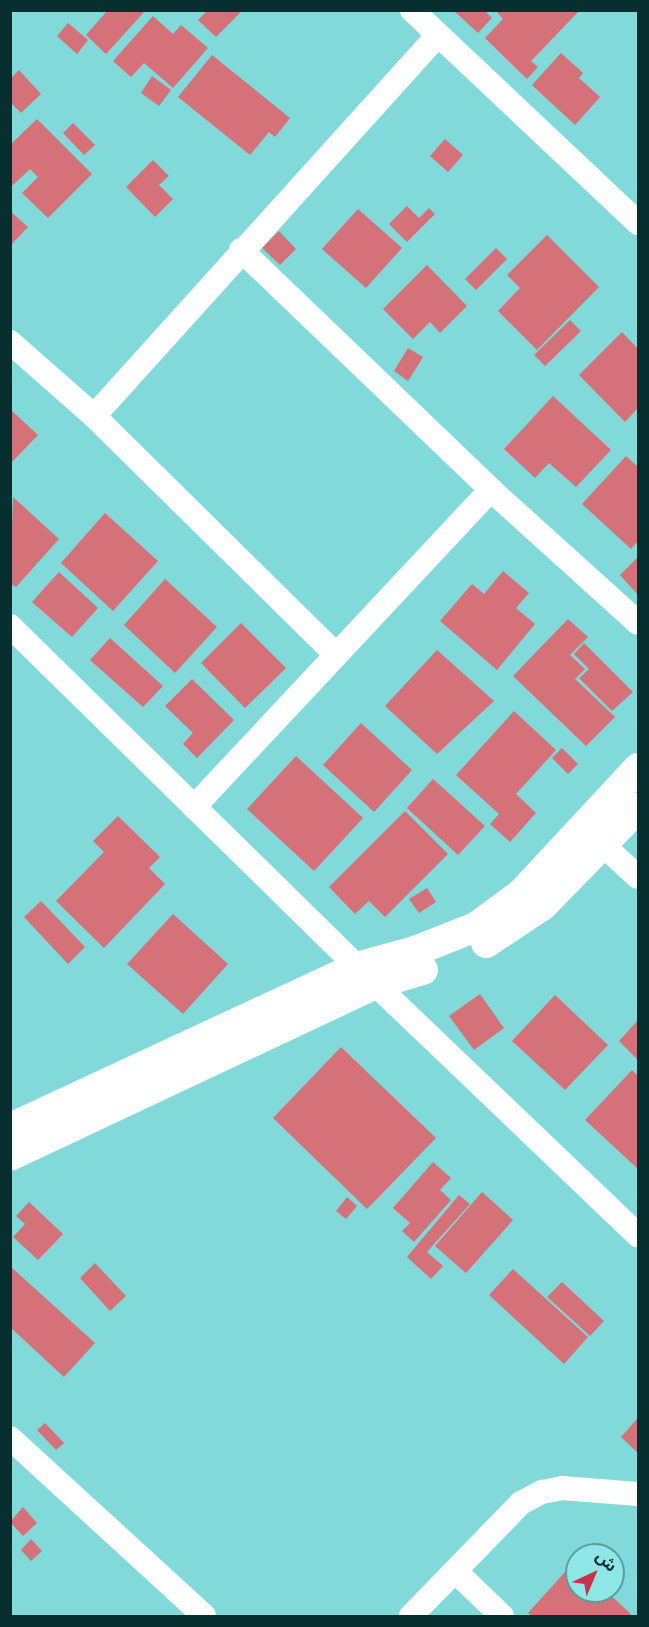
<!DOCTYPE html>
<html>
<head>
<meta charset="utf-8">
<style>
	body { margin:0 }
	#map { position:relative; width:649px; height:1627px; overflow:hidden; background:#82d9d9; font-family:"Public Sans","Noto Sans Arabic",sans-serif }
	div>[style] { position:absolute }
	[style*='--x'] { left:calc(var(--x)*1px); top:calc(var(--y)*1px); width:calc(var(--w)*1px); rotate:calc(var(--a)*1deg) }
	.building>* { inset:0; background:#d47179 }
	.minor>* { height:24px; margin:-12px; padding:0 12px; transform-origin:12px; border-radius:12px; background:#fff }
	.tertiary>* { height:30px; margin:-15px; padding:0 15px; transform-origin:15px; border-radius:15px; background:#fff }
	span { translate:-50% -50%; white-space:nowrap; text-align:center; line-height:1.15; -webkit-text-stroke:6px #8fe6e6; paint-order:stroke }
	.frame { position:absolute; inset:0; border:12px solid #082f2f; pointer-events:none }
	.north { position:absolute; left:565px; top:1543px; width:60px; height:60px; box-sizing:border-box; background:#8fe6e6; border:2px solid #599d9d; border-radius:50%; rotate:44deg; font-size:16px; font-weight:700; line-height:24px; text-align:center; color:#082f2f }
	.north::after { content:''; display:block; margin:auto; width:21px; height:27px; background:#c5344d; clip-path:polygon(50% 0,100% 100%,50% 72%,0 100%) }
</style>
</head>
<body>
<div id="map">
	<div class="building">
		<div style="clip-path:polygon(108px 10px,146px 10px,106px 54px,86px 35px)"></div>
		<div style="clip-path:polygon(208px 10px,238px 10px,240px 13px,216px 37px,198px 20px)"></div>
		<div style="clip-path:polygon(453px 10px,484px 10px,492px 18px,478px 33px)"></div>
		<div style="clip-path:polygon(495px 10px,580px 10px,531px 61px,538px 67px,527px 79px,485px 38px,503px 19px)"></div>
		<div style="clip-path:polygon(153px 16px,173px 34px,181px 25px,208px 48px,173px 88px,144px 63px,131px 77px,113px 61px)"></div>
		<div style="clip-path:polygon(68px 23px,88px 40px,77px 54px,57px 36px)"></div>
		<div style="clip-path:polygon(561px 53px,583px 73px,579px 78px,600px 97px,575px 125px,532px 85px)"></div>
		<div style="clip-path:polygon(212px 55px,290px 118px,275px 137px,269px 132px,250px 155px,178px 97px)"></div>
		<div style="clip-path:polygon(19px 70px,41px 94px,21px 113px,10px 102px,10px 79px)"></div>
		<div style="clip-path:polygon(152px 76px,171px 90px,159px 106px,141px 93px)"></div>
		<div style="clip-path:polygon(37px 119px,92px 174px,48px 218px,22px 193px,38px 177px,30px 169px,13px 185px,10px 183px,10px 145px)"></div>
		<div style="clip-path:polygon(73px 123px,95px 145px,84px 155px,63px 133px)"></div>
		<div style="clip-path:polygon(445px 139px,463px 155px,448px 172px,430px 156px)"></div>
		<div style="clip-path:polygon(153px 160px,169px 176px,159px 185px,173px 199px,155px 217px,126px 187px)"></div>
		<div style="clip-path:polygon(407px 206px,419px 218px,429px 208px,435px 214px,407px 242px,389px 224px)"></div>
		<div style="clip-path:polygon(358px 209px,402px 248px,366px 288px,322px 249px)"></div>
		<div style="clip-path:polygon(10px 211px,28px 227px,10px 246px)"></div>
		<div style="clip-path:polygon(279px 231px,296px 249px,280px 265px,262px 248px)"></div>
		<div style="clip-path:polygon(547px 235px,599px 287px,537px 350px,498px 311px,520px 288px,507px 275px)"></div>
		<div style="clip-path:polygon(496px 248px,507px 259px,476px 290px,465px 279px)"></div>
		<div style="clip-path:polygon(427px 265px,467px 306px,440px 333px,430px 322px,413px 339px,383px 309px)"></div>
		<div style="clip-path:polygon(570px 320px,581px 331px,545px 366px,534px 355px)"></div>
		<div style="clip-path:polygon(622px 332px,638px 349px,638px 408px,625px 422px,579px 375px)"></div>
		<div style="clip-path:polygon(408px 348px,423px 357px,408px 381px,394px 371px)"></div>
		<div style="clip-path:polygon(553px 396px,611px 450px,576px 487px,549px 463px,535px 478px,504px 449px)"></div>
		<div style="clip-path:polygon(10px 409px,38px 435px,10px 464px)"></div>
		<div style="clip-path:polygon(626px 456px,638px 467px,638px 541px,631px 549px,582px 504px)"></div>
		<div style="clip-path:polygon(13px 497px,59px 539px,16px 587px,10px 583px)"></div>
		<div style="clip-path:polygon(105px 513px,158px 561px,113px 611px,61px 563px)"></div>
		<div style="clip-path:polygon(638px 557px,638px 595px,620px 575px)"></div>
		<div style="clip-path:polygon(503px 571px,529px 593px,516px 608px,535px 624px,497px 670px,440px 621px,472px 584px,484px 594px)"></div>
		<div style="clip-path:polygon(59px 572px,98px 608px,72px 637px,32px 602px)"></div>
		<div style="clip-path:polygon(165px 579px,217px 627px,175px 673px,124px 625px)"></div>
		<div style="clip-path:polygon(568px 619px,588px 637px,570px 655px,585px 669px,575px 679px,615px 717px,586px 746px,513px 676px)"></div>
		<div style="clip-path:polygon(241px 623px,286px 668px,245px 708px,201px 663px)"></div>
		<div style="clip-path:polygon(110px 638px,163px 686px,143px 707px,90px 660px)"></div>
		<div style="clip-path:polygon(584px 643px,633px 692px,612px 711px,579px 678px,589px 669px,574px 654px)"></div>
		<div style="clip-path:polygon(437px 650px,494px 701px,437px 754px,385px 706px)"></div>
		<div style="clip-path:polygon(192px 679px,234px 720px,197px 758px,183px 744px,193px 733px,165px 706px)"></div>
		<div style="clip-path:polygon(514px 711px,556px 750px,516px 794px,536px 813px,510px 842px,490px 824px,499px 814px,456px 775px)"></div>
		<div style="clip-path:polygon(361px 723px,412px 770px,374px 812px,323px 765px)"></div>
		<div style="clip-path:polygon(562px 748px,578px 764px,568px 774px,552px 758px)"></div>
		<div style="clip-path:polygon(296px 756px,363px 818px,314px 871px,247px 809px)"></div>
		<div style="clip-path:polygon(433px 779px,485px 826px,458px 855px,407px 808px)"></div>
		<div style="clip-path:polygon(405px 811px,448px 854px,385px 917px,369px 901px,355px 914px,329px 887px)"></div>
		<div style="clip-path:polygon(118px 816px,160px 857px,149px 868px,165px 884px,104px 948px,56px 901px,104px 852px,93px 841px)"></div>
		<div style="clip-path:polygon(427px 888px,436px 902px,419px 913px,409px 899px)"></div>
		<div style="clip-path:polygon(41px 901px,85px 947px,68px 964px,24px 917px)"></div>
		<div style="clip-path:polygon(173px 914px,228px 964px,183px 1014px,127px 964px)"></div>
		<div style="clip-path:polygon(480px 994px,504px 1028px,474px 1050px,449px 1016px)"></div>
		<div style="clip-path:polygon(555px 995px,608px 1045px,565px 1090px,512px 1041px)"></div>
		<div style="clip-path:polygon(638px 1020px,638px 1060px,619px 1041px)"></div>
		<div style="clip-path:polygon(341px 1047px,436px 1138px,367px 1209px,273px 1118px)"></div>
		<div style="clip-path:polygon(632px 1070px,638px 1076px,638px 1169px,585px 1120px)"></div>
		<div style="clip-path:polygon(433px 1162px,451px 1178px,440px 1190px,451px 1200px,414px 1242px,402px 1231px,410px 1223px,393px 1208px)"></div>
		<div style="clip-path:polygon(482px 1192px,513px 1220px,466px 1273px,435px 1246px)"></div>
		<div style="clip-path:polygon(459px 1195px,470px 1204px,427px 1252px,443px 1266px,431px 1279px,407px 1257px)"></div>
		<div style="clip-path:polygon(347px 1197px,357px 1206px,346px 1219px,336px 1211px)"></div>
		<div style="clip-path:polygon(29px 1202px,63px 1234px,38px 1260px,13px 1237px,25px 1224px,16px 1216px)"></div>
		<div style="clip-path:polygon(95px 1263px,126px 1296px,110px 1311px,80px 1278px)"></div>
		<div style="clip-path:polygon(10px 1266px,95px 1343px,64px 1377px,10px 1327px)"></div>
		<div style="clip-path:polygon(513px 1269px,588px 1337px,564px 1364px,489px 1295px)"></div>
		<div style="clip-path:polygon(562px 1282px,604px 1321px,590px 1336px,547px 1297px)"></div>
		<div style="clip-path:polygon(638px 1418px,638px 1453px,621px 1437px)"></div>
		<div style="clip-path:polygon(45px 1423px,64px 1443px,56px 1450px,37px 1430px)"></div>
		<div style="clip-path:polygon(23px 1507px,37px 1523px,23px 1536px,10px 1522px)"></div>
		<div style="clip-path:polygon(31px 1539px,42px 1551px,31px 1561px,21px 1550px)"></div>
		<div style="clip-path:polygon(574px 1562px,577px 1591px,606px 1591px,631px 1614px,628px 1616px,532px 1616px,528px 1613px)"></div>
	</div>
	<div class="minor">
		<div style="--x:412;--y:10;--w:311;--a:43.3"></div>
		<div style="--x:241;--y:250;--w:347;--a:43.8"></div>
		<div style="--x:491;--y:490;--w:198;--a:42.1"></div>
		<div style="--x:10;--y:342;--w:112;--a:41.4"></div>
		<div style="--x:94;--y:416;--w:339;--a:44.6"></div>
		<div style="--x:94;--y:416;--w:513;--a:-47.92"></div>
		<div style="--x:10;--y:626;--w:511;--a:44.45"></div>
		<div style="--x:375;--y:984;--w:364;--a:43.7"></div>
		<div style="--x:194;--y:807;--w:434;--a:-46.9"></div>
		<div style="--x:604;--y:846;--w:46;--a:42.4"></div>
		<div style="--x:10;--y:1438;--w:263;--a:42.5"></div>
		<div style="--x:455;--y:1571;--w:65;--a:43.8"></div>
		<div style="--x:411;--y:1616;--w:158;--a:-45.8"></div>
		<div style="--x:521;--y:1503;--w:24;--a:-28"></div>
		<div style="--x:542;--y:1492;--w:20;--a:-11"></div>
		<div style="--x:562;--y:1488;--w:76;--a:4.5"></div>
	</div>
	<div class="tertiary">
		<div style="--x:486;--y:943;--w:67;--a:-33.5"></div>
		<div style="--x:542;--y:906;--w:137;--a:-45.6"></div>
		<div style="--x:10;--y:1128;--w:383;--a:-24.9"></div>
		<div style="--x:357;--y:967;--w:60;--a:-15.4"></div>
		<div style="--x:415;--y:951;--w:66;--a:-21.5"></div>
		<div style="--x:476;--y:927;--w:57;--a:-36.5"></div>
		<div style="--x:522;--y:893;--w:171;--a:-47.1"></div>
		<div style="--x:10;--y:1156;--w:403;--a:-25.2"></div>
		<div style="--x:375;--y:984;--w:50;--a:-16.3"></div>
	</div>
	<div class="frame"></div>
	<div class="north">ش</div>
</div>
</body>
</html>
